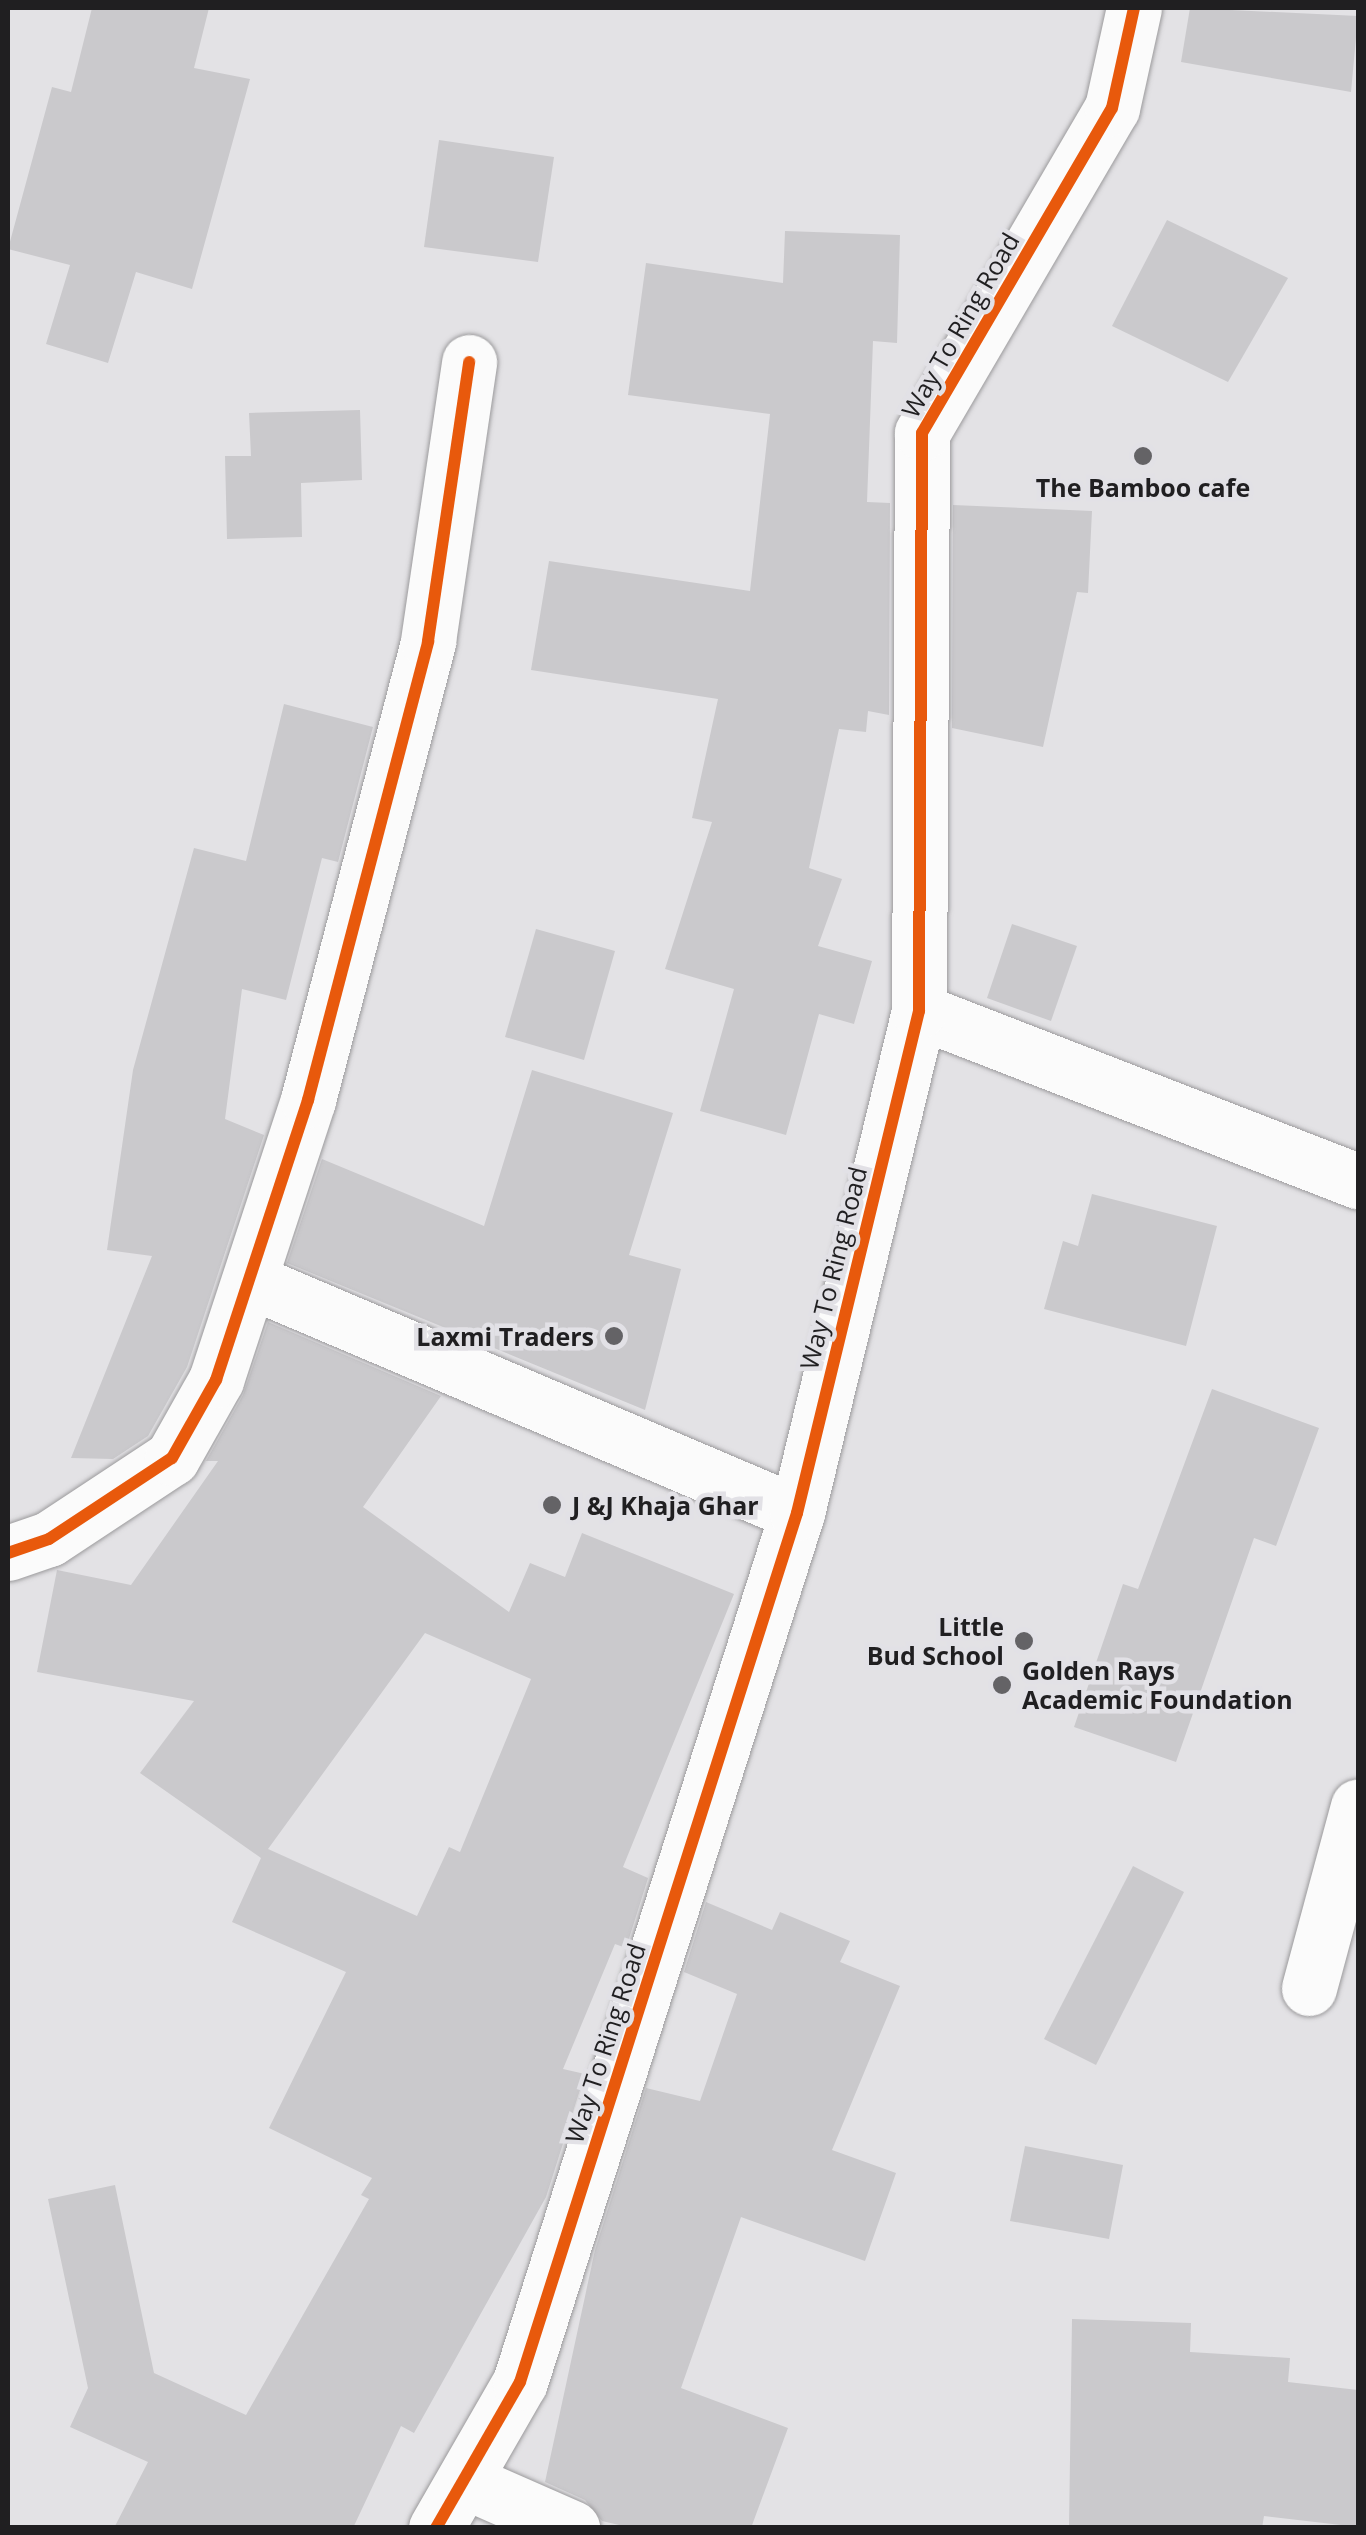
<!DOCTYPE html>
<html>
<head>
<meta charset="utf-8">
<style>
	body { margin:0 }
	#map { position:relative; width:1366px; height:2535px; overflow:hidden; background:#e3e2e5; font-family:"Open Sans",sans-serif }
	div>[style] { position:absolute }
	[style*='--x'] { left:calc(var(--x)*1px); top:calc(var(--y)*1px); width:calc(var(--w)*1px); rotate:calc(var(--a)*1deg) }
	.building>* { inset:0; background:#cac9cc }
	.roads { filter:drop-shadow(0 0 2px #9b9a9c) drop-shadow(0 0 2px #9b9a9c) }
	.minor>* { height:55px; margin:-27.5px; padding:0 27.5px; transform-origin:27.5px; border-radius:27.5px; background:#fbfbfb }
	.tertiary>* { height:55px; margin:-27.5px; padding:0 27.5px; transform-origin:27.5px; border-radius:27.5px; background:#fbfbfb }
	.cycleway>* { height:12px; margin:-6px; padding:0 6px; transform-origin:6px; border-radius:6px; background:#e8590c }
	.dots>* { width:28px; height:28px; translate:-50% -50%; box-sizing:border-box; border:5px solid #e2e1e6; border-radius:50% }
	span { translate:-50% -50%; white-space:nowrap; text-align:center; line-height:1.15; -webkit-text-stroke:9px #e2e1e6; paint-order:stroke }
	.street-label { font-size:25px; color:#201f21 }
	.poi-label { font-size:25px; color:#201f21; font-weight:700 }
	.right { translate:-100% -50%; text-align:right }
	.left { translate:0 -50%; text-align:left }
	.frame { position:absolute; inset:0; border:10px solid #201f21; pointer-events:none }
</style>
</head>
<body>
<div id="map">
	<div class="building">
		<div style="clip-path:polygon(92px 8px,209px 8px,194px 68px,250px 79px,192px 289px,136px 272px,108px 363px,46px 344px,70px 265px,8px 249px,52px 87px,71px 92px)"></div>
		<div style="clip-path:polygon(1190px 8px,1358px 16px,1351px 92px,1181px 62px)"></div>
		<div style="clip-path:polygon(439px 140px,554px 157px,538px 262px,424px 247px)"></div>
		<div style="clip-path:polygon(1167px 220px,1288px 278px,1228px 382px,1112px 326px)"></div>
		<div style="clip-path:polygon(785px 231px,900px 235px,897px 343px,873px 341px,867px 502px,890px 503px,889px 715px,868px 711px,866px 732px,839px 729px,809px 868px,842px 879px,818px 946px,872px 961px,854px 1024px,819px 1014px,786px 1135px,700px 1111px,734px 989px,665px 969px,712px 822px,692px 818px,718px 699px,531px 670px,549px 561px,750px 591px,770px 414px,628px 395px,646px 263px,783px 283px)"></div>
		<div style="clip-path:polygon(360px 410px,362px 480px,301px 483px,302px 537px,227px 539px,225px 456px,251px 456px,249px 413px)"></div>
		<div style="clip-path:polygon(953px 505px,1092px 511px,1088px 593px,1077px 592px,1043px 747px,952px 728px)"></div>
		<div style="clip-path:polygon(284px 704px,373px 727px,338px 862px,322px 858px,286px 1000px,242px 989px,225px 1119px,264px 1135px,187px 1367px,148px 1436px,113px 1459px,71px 1458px,152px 1256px,107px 1250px,133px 1070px,194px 848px,246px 861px)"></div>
		<div style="clip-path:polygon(1012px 924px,1077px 946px,1051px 1021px,987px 998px)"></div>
		<div style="clip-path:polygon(536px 929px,615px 951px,584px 1060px,505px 1037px)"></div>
		<div style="clip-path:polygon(532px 1070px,673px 1113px,629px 1255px,681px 1269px,645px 1410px,287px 1263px,322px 1159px,484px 1226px)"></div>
		<div style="clip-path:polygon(1092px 1194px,1217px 1226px,1186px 1346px,1044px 1309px,1063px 1241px,1078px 1246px)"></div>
		<div style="clip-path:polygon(evenodd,268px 1322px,441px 1396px,363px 1507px,509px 1612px,530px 1563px,565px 1577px,582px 1533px,734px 1594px,623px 1867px,648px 1878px,626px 1948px,615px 1944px,563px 2069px,585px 2074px,546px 2197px,414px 2433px,401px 2426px,353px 2528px,114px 2528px,148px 2462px,70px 2427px,88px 2388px,48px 2199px,115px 2185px,154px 2373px,246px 2415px,369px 2199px,361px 2195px,372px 2178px,269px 2128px,346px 1972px,232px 1922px,261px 1858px,140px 1773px,194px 1701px,37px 1672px,57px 1570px,131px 1585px,218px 1461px,206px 1461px,243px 1395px,268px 1322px,425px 1633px,531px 1679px,460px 1852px,449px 1847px,417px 1916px,268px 1849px,425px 1633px)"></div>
		<div style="clip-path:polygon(1212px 1389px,1319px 1428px,1276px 1546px,1254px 1538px,1176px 1762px,1074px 1727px,1123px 1584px,1138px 1589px)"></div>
		<div style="clip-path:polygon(1133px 1866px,1184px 1892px,1096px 2065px,1044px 2039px)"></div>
		<div style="clip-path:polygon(706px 1902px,772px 1930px,780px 1912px,850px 1941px,840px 1962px,900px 1986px,832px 2150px,896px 2173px,865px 2261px,741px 2217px,681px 2388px,788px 2428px,751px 2528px,632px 2528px,602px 2521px,585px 2500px,545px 2482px,595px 2250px,646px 2088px,700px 2101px,737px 1994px,684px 1972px)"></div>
		<div style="clip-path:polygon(1025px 2146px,1123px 2165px,1109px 2239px,1010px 2221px)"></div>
		<div style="clip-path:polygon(1072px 2319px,1191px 2323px,1190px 2352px,1290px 2358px,1288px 2382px,1358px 2390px,1358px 2527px,1264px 2516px,1262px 2528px,1069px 2528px)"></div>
	</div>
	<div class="roads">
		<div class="minor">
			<div style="--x:919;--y:1011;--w:471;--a:21.2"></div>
			<div style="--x:251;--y:1281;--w:593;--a:23.02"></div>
			<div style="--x:8;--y:1553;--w:43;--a:-18.9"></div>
			<div style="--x:49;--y:1539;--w:147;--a:-33.4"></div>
			<div style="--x:172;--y:1458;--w:90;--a:-60.6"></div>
			<div style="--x:216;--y:1380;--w:295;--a:-71.8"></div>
			<div style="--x:308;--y:1100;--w:474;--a:-75.3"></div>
			<div style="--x:428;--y:641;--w:282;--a:-81.6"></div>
			<div style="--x:1309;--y:1988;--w:188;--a:-74.9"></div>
			<div style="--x:467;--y:2482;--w:115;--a:23.7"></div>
		</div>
		<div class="tertiary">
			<div style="--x:436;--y:2528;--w:168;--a:-60.1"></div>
			<div style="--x:520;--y:2382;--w:912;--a:-72.32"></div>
			<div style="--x:797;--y:1513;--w:517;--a:-76.34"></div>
			<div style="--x:919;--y:1011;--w:578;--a:-89.7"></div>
			<div style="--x:922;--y:433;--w:376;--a:-59.7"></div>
			<div style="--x:1112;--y:108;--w:102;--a:-77.6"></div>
		</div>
	</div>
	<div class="cycleway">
		<div style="--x:8;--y:1553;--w:43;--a:-18.9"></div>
		<div style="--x:49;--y:1539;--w:147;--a:-33.4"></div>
		<div style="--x:172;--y:1458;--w:90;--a:-60.6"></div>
		<div style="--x:216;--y:1380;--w:295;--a:-71.8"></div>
		<div style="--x:308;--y:1100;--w:474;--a:-75.3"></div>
		<div style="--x:428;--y:641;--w:282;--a:-81.6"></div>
		<div style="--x:436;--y:2528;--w:168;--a:-60.1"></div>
		<div style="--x:520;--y:2382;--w:912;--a:-72.32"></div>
		<div style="--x:797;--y:1513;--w:517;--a:-76.34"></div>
		<div style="--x:919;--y:1011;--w:578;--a:-89.7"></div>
		<div style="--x:922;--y:433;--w:376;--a:-59.7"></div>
		<div style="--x:1112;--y:108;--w:102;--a:-77.6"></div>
	</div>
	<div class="dots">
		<div style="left:1143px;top:456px;background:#646366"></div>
		<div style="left:614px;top:1336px;background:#646366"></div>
		<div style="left:552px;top:1505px;background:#646366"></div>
		<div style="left:1024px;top:1641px;background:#646366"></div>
		<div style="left:1002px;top:1685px;background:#646366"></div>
	</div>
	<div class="street-label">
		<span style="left:960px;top:325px;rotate:-60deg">Way To Ring Road</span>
		<span style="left:833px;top:1268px;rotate:-76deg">Way To Ring Road</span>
		<span style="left:605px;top:2043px;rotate:-72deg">Way To Ring Road</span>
	</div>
	<div class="poi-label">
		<span style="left:1143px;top:487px">The Bamboo cafe</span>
		<span class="right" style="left:594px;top:1336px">Laxmi Traders</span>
		<span class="left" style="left:572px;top:1505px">J &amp;J Khaja Ghar</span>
		<span class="right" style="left:1004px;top:1641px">Little<br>Bud School</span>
		<span class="left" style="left:1022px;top:1685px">Golden Rays<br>Academic Foundation</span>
	</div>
	<div class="frame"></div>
</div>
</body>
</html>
